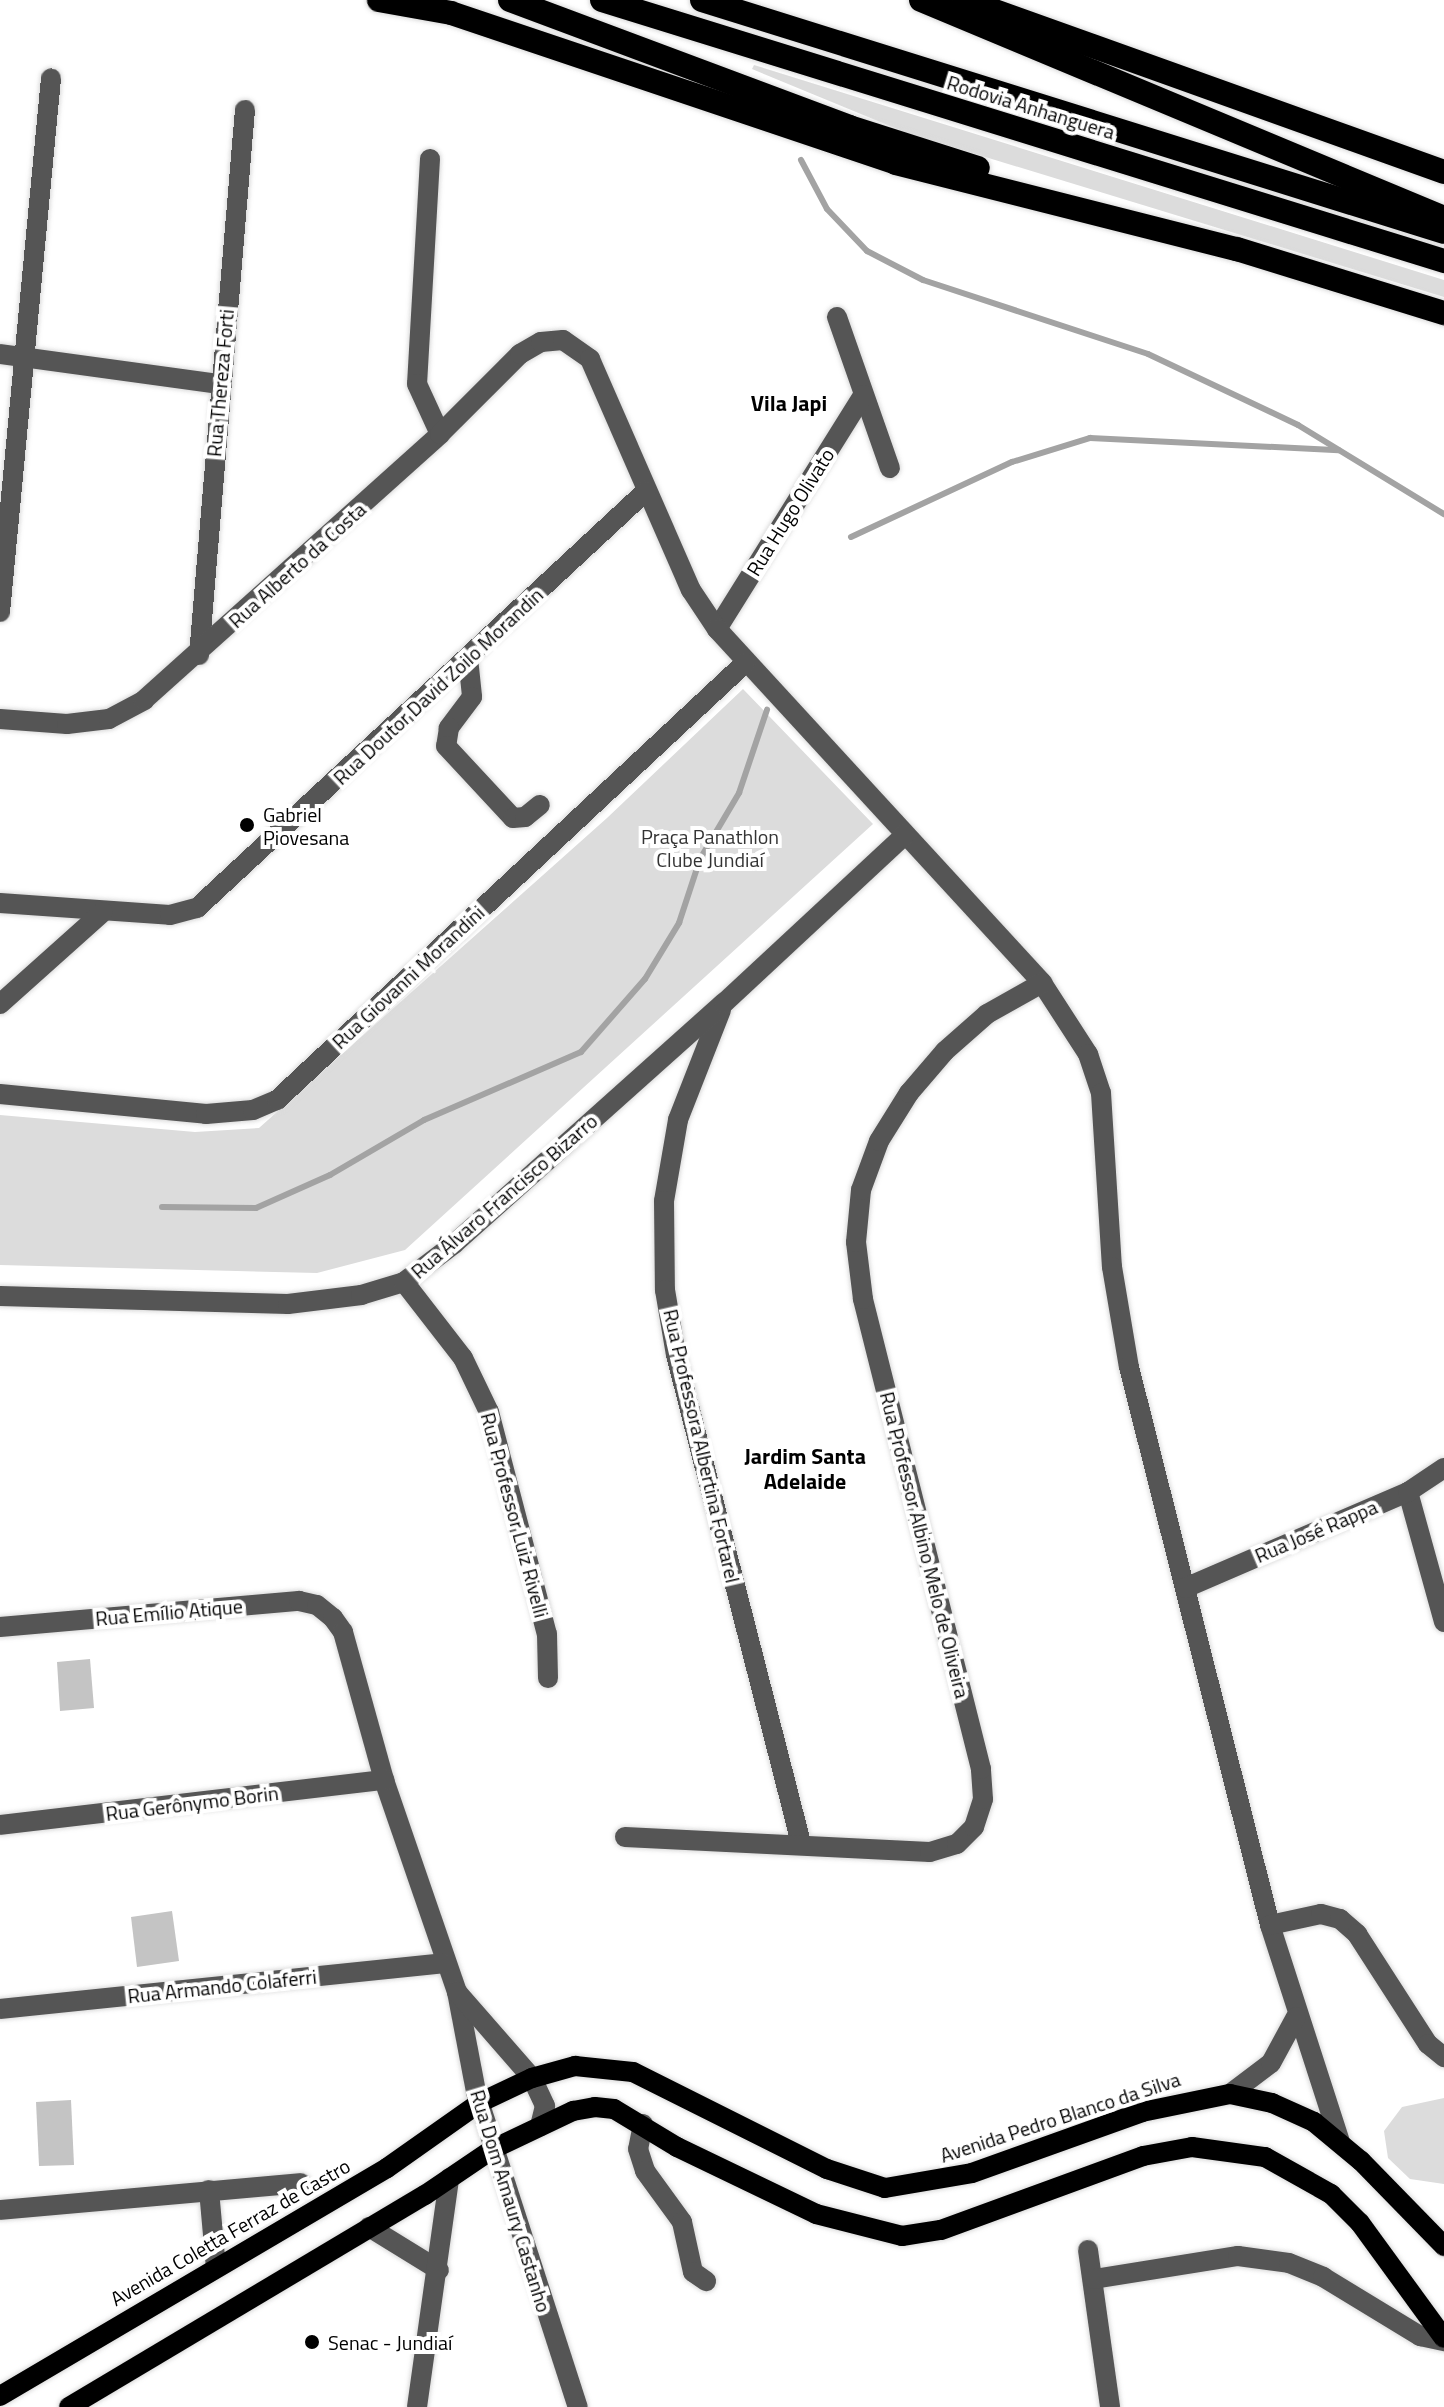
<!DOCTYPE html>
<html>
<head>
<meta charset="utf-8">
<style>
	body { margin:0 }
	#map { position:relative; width:1444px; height:2407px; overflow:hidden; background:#fff; font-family:"Titillium Web",sans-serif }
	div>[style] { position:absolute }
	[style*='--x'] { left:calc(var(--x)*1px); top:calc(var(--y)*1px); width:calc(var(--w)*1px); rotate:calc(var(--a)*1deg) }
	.green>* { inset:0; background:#dcdcdc }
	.stream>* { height:6px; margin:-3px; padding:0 3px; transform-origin:3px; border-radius:3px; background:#a3a3a3 }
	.building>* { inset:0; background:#c4c4c4 }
	.roads { filter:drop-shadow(0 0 2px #dbdbdb) drop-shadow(0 0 2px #dbdbdb) }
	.minor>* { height:20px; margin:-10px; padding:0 10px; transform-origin:10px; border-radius:10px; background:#555 }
	.major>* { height:20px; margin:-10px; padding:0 10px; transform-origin:10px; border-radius:10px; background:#000 }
	.highway>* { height:24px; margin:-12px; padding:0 12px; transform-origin:12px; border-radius:12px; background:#000 }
	.dots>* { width:22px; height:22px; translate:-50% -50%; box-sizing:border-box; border:4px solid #fff; border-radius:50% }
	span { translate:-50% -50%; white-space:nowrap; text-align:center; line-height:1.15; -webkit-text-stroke:8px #fff; paint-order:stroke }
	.street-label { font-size:20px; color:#000 }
	.poi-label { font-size:20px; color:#000 }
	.left { translate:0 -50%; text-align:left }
	.park-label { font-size:20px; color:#333 }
	.neighbourhood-label { font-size:22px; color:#000; font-weight:700 }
</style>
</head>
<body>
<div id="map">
	<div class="green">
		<div style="clip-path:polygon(754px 65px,1444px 280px,1444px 297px,907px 133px,752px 69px)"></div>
		<div style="clip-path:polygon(743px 689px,873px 824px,405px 1250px,317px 1273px,0 1265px,0 1115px,195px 1132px,259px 1128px,607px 818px)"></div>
		<div style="clip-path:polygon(1444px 2098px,1444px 2184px,1410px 2179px,1388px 2158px,1384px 2131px,1402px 2107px)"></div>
	</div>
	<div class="stream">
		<div style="--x:801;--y:160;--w:55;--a:62"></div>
		<div style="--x:827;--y:209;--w:58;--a:46.4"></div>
		<div style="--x:867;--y:251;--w:63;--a:27.4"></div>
		<div style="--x:923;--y:280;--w:237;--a:18.2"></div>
		<div style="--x:1148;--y:354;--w:166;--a:25.3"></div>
		<div style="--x:1298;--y:425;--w:171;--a:31.4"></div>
		<div style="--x:851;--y:537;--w:178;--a:-25"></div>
		<div style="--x:1012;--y:462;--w:82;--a:-17.1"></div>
		<div style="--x:1090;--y:438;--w:249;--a:2.8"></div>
		<div style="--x:162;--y:1207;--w:94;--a:0.6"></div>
		<div style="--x:256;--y:1208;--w:81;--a:-24"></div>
		<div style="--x:330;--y:1175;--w:109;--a:-30.3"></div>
		<div style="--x:424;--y:1120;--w:171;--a:-23.4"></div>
		<div style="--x:581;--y:1052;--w:97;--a:-48.8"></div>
		<div style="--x:645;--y:979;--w:66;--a:-58.7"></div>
		<div style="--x:679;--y:923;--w:67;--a:-71.8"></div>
		<div style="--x:700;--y:859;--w:77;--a:-59.4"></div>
		<div style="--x:739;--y:793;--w:88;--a:-71.4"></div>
	</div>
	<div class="building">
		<div style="clip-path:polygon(90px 1659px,94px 1708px,60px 1711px,57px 1662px)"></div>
		<div style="clip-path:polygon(172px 1911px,179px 1961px,137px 1967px,131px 1917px)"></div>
		<div style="clip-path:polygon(71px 2100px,74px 2165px,39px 2166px,36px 2102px)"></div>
	</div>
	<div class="roads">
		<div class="minor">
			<div style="--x:430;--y:159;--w:225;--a:93.3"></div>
			<div style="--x:417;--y:384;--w:55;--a:65.3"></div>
			<div style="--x:837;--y:317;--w:160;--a:70.7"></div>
			<div style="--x:0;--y:354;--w:221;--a:7.8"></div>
			<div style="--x:0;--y:612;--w:536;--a:-84.54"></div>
			<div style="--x:717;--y:629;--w:276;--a:-58"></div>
			<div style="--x:199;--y:655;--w:547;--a:-85.18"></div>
			<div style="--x:468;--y:658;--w:39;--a:84"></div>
			<div style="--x:472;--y:697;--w:39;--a:127"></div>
			<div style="--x:449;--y:728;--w:18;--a:99"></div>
			<div style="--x:446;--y:746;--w:98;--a:47.1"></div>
			<div style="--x:513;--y:818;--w:12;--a:-5"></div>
			<div style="--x:525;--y:817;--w:19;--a:-39"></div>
			<div style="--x:0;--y:719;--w:67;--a:4.3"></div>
			<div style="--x:67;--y:724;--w:42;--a:-6.8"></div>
			<div style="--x:109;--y:719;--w:40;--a:-28"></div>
			<div style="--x:144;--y:700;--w:398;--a:-41.9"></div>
			<div style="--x:440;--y:434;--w:113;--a:-45"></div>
			<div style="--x:520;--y:354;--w:24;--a:-30"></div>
			<div style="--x:541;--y:342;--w:22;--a:-5"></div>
			<div style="--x:563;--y:340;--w:33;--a:35"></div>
			<div style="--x:590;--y:359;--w:252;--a:66.4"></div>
			<div style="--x:691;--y:590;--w:47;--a:56.3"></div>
			<div style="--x:717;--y:629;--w:481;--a:47.4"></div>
			<div style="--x:1042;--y:983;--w:85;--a:57.1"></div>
			<div style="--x:1088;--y:1054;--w:41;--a:71.6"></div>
			<div style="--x:1101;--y:1093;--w:174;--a:86.4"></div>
			<div style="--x:1112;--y:1267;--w:101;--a:80.4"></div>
			<div style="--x:1129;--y:1367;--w:576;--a:75.82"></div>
			<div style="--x:1270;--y:1925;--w:228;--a:72.1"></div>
			<div style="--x:0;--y:903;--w:170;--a:4"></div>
			<div style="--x:170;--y:915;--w:28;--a:-15"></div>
			<div style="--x:197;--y:908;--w:613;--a:-42.88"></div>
			<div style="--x:0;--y:1004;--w:138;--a:-41.8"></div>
			<div style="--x:721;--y:1010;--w:118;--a:111.4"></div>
			<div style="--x:678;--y:1120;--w:82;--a:99.8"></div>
			<div style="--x:664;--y:1201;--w:89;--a:89.4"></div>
			<div style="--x:665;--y:1290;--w:66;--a:80.4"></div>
			<div style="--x:676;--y:1355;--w:504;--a:75.63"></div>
			<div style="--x:0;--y:1094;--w:207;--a:5.5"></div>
			<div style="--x:206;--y:1114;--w:47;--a:-4.9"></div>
			<div style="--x:253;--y:1110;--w:26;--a:-23"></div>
			<div style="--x:277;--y:1100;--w:640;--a:-43.04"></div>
			<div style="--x:404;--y:1282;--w:96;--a:52.2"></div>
			<div style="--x:463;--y:1358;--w:60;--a:64.3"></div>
			<div style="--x:489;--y:1412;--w:229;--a:75.4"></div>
			<div style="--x:547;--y:1634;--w:44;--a:88.7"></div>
			<div style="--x:0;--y:1296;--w:288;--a:1.6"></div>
			<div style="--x:288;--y:1304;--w:74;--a:-7"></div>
			<div style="--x:361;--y:1295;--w:45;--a:-16.8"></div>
			<div style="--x:404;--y:1282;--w:63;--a:-37.2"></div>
			<div style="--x:454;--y:1244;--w:362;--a:-41.8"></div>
			<div style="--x:724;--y:1003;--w:246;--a:-42.9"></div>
			<div style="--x:1408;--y:1492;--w:135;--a:74.5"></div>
			<div style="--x:1185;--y:1588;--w:243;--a:-23.3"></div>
			<div style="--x:1408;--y:1492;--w:43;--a:-33.7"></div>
			<div style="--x:0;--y:1627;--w:300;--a:-5"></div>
			<div style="--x:299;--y:1601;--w:18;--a:13"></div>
			<div style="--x:317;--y:1605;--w:21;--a:39"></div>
			<div style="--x:333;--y:1618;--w:17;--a:54"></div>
			<div style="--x:343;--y:1632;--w:154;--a:74.5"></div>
			<div style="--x:384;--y:1780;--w:224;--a:71"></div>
			<div style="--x:457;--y:1992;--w:102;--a:79.2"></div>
			<div style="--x:476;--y:2092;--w:331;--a:72.1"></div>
			<div style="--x:0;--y:1825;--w:387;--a:-6.7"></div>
			<div style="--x:625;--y:1837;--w:305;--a:2.8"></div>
			<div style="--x:930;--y:1852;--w:28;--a:-17"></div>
			<div style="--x:957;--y:1844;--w:24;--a:-45"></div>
			<div style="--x:974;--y:1827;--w:29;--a:-72"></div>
			<div style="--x:983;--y:1799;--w:30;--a:-94"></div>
			<div style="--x:981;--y:1769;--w:485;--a:-104.1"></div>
			<div style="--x:863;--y:1299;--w:57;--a:-97"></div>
			<div style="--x:856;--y:1242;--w:52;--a:-84.5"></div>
			<div style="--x:861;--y:1190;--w:52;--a:-69.8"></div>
			<div style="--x:879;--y:1141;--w:57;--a:-58"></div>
			<div style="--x:909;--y:1093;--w:55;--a:-49.4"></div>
			<div style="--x:945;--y:1051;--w:56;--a:-41.4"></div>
			<div style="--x:987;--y:1014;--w:63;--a:-29.4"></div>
			<div style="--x:1270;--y:1925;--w:52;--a:-12.2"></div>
			<div style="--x:1321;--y:1914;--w:20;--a:15"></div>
			<div style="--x:1340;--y:1919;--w:23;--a:41"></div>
			<div style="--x:1357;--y:1934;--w:131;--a:57.2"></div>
			<div style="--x:1428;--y:2044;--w:21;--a:39"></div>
			<div style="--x:457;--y:1992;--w:114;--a:48.9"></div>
			<div style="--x:532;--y:2078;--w:31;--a:65"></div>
			<div style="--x:545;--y:2106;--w:21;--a:104"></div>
			<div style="--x:0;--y:2009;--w:445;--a:-5.9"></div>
			<div style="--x:1230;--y:2094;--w:51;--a:-37.1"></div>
			<div style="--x:1271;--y:2063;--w:52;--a:-61.5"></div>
			<div style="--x:643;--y:2124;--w:25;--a:101"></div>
			<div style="--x:638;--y:2149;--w:23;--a:72"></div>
			<div style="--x:645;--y:2171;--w:63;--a:54"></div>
			<div style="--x:682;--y:2222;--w:51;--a:77.6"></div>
			<div style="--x:693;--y:2272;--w:16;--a:35"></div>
			<div style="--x:209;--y:2190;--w:78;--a:84.9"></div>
			<div style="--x:0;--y:2210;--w:302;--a:-5.1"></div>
			<div style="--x:369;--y:2227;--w:82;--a:31.6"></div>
			<div style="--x:1088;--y:2250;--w:159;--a:82"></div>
			<div style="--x:1094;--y:2279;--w:146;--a:-9.1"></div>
			<div style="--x:1238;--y:2256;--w:51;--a:7.8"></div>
			<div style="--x:1289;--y:2263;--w:37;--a:22"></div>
			<div style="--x:1323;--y:2277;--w:114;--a:31.3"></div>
			<div style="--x:1420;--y:2336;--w:25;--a:12"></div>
			<div style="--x:417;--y:2407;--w:231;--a:-82"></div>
		</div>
		<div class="major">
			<div style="--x:0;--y:2396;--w:449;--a:-30.5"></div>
			<div style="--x:387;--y:2168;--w:113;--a:-35.2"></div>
			<div style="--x:479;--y:2103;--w:59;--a:-25.3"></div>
			<div style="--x:532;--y:2078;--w:45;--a:-15.6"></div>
			<div style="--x:575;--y:2066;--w:58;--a:5.9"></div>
			<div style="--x:633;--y:2072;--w:217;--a:26.6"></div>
			<div style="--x:827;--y:2169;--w:61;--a:18.1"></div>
			<div style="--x:885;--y:2188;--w:88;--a:-9.8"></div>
			<div style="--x:972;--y:2173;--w:181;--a:-19.7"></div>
			<div style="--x:1142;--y:2112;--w:90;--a:-11.6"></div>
			<div style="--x:1230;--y:2094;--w:43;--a:12.1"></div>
			<div style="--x:1272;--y:2103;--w:46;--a:24.3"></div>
			<div style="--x:1314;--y:2122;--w:61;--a:39.7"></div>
			<div style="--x:1361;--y:2161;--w:119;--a:45.7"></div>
			<div style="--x:69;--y:2407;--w:414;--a:-30.8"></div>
			<div style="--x:425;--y:2195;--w:82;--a:-34.1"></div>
			<div style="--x:493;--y:2149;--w:89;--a:-25.4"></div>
			<div style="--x:573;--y:2111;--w:22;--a:-10"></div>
			<div style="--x:595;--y:2107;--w:19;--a:6"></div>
			<div style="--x:614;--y:2109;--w:74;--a:31.1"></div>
			<div style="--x:677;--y:2147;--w:154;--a:25.7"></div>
			<div style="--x:816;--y:2214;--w:89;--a:14.3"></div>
			<div style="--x:902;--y:2236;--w:39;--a:-9"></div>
			<div style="--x:941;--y:2230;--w:215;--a:-20.1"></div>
			<div style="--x:1143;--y:2156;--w:50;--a:-10.4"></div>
			<div style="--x:1192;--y:2147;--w:74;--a:7.8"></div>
			<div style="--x:1265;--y:2157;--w:76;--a:29.3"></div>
			<div style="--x:1331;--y:2194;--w:41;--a:45"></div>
			<div style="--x:1360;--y:2223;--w:142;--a:53.9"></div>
		</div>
		<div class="highway">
			<div style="--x:379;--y:0;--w:73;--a:10.2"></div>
			<div style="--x:451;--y:13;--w:470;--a:18.6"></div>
			<div style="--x:896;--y:163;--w:352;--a:14.2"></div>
			<div style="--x:1237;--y:249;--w:217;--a:17.2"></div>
			<div style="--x:510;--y:0;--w:362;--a:20.5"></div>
			<div style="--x:849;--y:127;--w:135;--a:17.6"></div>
			<div style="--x:602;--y:0;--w:882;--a:17.22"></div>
			<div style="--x:702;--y:0;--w:777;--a:17.36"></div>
			<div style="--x:921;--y:0;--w:567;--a:22.63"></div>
			<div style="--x:964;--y:0;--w:510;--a:19.71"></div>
		</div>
	</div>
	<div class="dots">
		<div style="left:247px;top:825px;background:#000"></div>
		<div style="left:312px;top:2342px;background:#000"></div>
	</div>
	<div class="street-label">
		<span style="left:1031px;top:107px;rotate:17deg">Rodovia Anhanguera</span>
		<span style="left:220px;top:383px;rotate:-85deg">Rua Thereza Forti</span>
		<span style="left:790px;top:512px;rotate:-58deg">Rua Hugo Olivato</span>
		<span style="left:297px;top:565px;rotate:-42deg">Rua Alberto da Costa</span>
		<span style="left:438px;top:686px;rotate:-43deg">Rua Doutor David Zoilo Morandin</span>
		<span style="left:408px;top:977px;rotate:-43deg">Rua Giovanni Morandini</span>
		<span style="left:504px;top:1196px;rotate:-41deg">Rua Álvaro Francisco Bizarro</span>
		<span style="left:702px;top:1446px;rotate:77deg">Rua Professora Albertina Fortarel</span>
		<span style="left:515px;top:1515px;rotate:75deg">Rua Professor Luiz Rivelli</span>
		<span style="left:1316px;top:1531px;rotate:-23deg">Rua José Rappa</span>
		<span style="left:925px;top:1545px;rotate:76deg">Rua Professor Albino Melo de Oliveira</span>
		<span style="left:169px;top:1612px;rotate:-5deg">Rua Emílio Atique</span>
		<span style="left:192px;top:1803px;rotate:-7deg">Rua Gerônymo Borin</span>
		<span style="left:222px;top:1986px;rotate:-6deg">Rua Armando Colaferri</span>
		<span style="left:1060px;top:2117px;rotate:-18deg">Avenida Pedro Blanco da Silva</span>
		<span style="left:511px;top:2201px;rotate:73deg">Rua Dom Amaury Castanho</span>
		<span style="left:230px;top:2232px;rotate:-30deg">Avenida Coletta Ferraz de Castro</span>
	</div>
	<div class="poi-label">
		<span class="left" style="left:263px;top:826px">Gabriel<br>Piovesana</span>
		<span class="left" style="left:328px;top:2342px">Senac - Jundiaí</span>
	</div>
	<div class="park-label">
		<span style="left:710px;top:848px">Praça Panathlon<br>Clube Jundiaí</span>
	</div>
	<div class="neighbourhood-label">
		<span style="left:789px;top:404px">Vila Japi</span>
		<span style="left:805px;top:1469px">Jardim Santa<br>Adelaide</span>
	</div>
</div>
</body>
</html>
